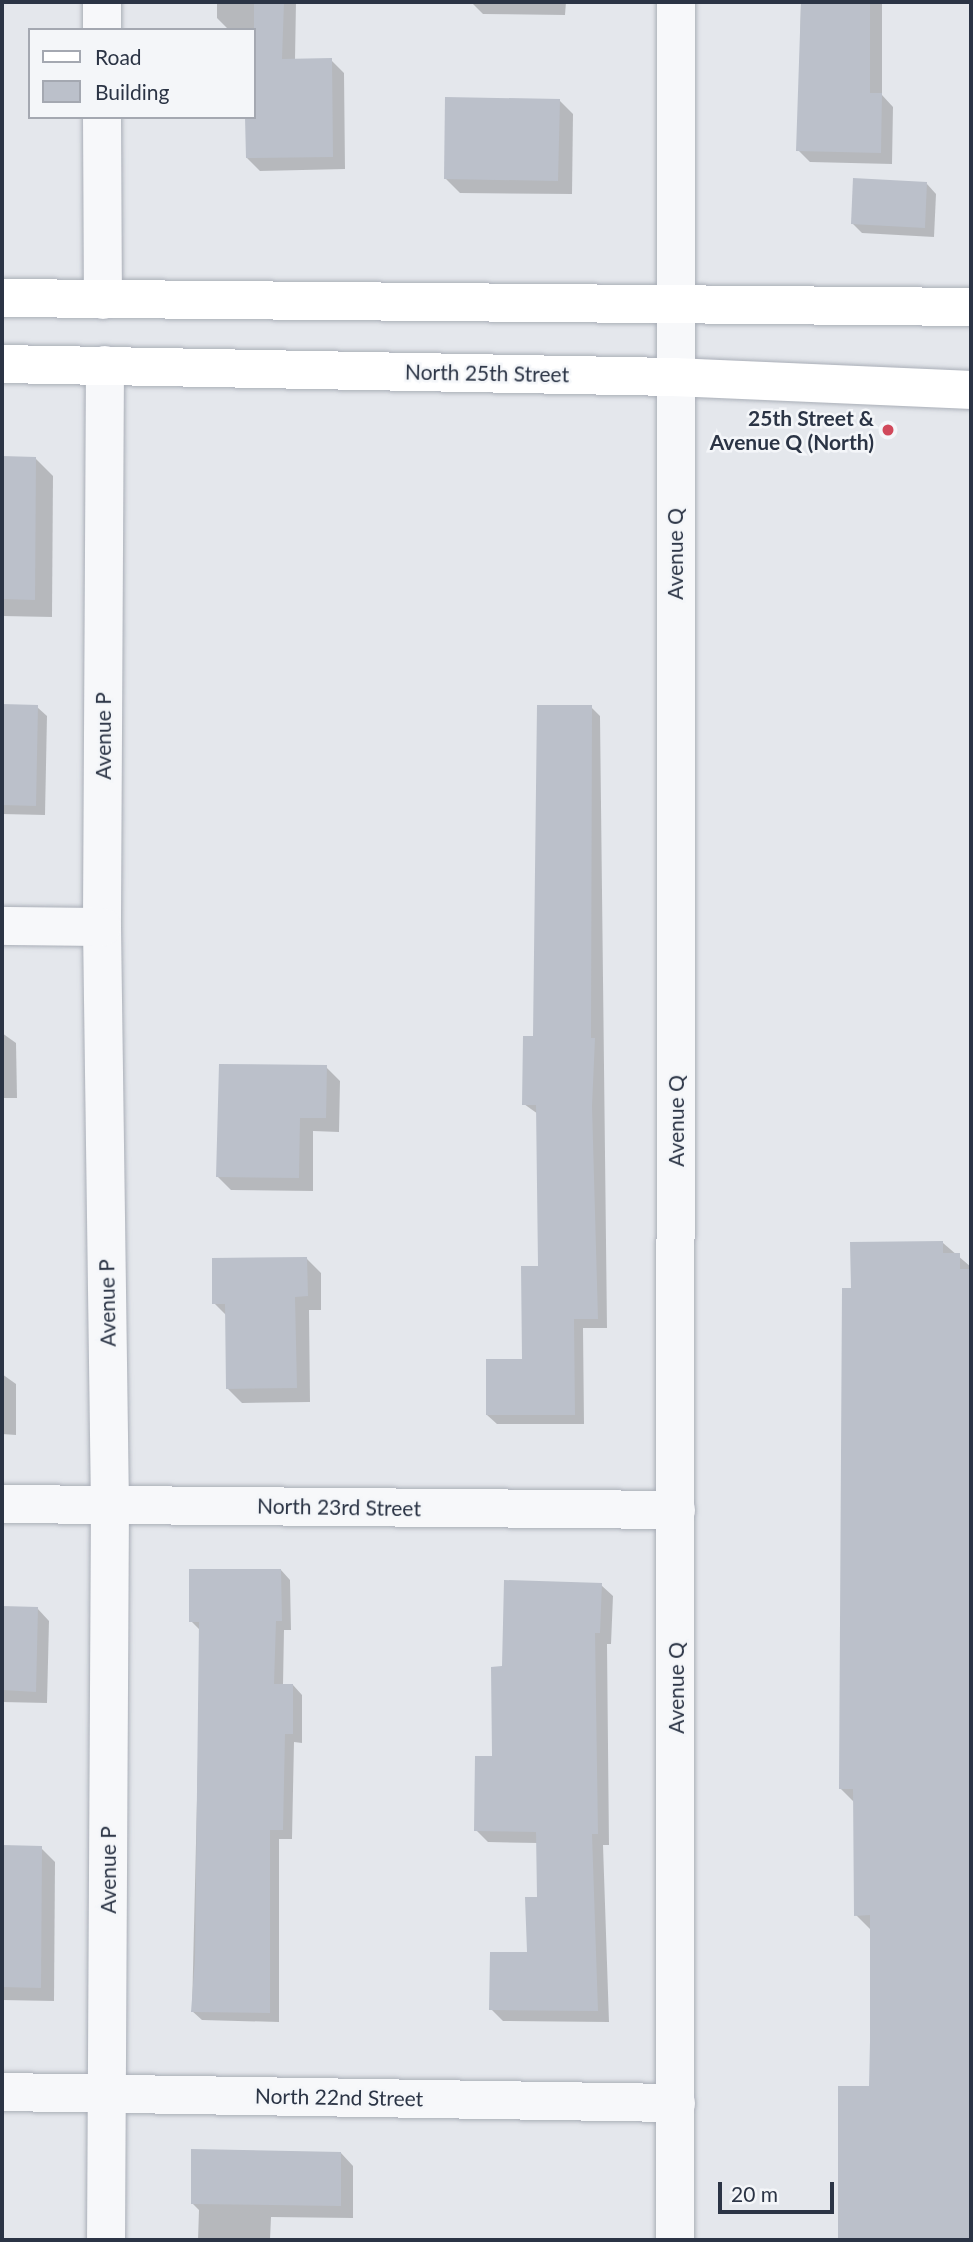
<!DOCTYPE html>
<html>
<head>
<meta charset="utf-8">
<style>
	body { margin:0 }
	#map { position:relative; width:973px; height:2242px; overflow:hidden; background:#e4e7ec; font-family:Lato,sans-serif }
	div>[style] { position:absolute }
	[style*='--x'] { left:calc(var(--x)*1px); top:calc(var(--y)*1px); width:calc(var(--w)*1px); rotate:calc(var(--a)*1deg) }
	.shadow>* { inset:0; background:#0003 }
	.building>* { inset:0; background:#bbc0ca }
	.roads { filter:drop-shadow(0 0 2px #a9aeb7) drop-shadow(0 0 2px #a9aeb7) }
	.minor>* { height:38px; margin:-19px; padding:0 19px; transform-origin:19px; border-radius:19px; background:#f7f8fa }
	.tertiary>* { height:38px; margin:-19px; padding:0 19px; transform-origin:19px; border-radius:19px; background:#f7f8fa }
	.primary>* { height:38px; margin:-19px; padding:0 19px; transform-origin:19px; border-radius:19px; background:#fff }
	.dots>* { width:19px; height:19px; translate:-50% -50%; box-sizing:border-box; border:4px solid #f4f6f9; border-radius:50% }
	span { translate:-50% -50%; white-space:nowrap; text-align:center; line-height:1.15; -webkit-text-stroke:5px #f4f6f9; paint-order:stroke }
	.street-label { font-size:21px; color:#2b3445 }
	.poi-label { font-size:21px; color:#2b3445; font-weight:700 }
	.right { translate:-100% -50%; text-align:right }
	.frame { position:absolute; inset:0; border:4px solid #2b3445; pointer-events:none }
	.legend { position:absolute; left:28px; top:28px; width:228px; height:91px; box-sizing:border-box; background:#f4f6f9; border:2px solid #a4a8b1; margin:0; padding:9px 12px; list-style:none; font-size:21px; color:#2b3445 }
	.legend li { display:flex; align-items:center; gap:14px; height:35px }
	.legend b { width:35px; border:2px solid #a4a8b1 }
	.scale { position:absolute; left:718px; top:2182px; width:116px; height:32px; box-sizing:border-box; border:4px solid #2b3445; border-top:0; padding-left:9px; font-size:21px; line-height:24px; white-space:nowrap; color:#2b3445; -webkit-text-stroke:5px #f4f6f9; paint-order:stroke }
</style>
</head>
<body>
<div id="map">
	<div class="shadow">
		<div style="clip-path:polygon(217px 2px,296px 2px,295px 60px,331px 60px,344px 73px,345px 169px,260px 171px,247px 158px,254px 117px,254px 30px,229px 30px,217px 18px)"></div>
		<div style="clip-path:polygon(471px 2px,566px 2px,565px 15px,483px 14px)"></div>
		<div style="clip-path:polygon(801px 2px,882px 2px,882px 95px,893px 107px,892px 164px,810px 162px,798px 150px)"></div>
		<div style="clip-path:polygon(559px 100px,573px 114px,572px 194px,460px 193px,446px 179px)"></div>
		<div style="clip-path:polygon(927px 184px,936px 194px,934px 237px,862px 233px,852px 223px)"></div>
		<div style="clip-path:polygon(2px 458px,35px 458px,53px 476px,52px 617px,2px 616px)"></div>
		<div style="clip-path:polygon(2px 706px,37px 707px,47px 716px,45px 815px,2px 814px)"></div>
		<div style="clip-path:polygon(591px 707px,600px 716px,607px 1328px,583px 1328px,584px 1424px,497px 1424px,487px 1415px,524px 1361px,540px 1267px,538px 1114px,524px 1104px)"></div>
		<div style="clip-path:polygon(2px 1033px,16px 1043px,17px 1098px,2px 1098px)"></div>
		<div style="clip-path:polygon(326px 1067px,340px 1081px,339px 1132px,313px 1131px,313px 1191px,231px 1190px,217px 1176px)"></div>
		<div style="clip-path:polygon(943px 1243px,971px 1267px,971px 2240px,840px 2240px,840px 2087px,870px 2087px,872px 1931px,856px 1915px,855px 1803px,840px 1788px,852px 1290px)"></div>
		<div style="clip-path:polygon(307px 1259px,321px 1273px,321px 1310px,309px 1310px,310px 1402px,242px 1403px,228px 1389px,226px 1315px,214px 1303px)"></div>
		<div style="clip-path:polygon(2px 1374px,16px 1384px,16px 1435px,2px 1434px)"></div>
		<div style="clip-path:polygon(281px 1570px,290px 1580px,291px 1630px,284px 1630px,283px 1685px,293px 1685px,302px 1695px,302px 1743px,294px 1742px,292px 1839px,279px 1839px,279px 2022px,202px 2020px,192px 2011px,201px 1631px,191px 1621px)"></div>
		<div style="clip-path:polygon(601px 1585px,613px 1596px,611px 1644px,607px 1644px,609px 1845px,603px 1845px,609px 2022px,503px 2021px,491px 2009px,529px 1954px,538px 1898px,538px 1843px,488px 1842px,476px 1830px,494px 1758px,504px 1668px)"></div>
		<div style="clip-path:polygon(2px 1608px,37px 1608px,49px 1621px,47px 1703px,2px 1702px)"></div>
		<div style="clip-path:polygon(2px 1847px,41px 1848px,55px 1862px,54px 2001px,2px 2000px)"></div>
		<div style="clip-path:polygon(341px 2153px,353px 2166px,353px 2218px,271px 2217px,270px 2240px,198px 2240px,199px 2210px,192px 2203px)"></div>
	</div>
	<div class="building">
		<div style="clip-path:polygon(254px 2px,284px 2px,282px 59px,332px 58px,333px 157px,246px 158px,245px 117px,254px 117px)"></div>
		<div style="clip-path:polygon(801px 2px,870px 2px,870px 93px,882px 93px,881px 153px,796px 151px)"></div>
		<div style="clip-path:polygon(445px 97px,560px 99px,558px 181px,444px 179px)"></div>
		<div style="clip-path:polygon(853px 178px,927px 182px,925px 228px,851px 224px)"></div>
		<div style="clip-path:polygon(2px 456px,36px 457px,35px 600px,2px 599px)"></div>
		<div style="clip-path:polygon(2px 704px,38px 705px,36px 806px,2px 805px)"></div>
		<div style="clip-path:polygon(537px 705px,592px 705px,591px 1038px,595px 1038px,592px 1106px,598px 1319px,574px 1319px,575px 1415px,486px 1415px,486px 1359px,522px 1359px,521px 1266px,538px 1266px,536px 1105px,522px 1105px,523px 1036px,533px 1036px)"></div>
		<div style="clip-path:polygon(219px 1064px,327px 1065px,326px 1118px,300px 1118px,299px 1178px,216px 1177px)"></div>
		<div style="clip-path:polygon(943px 1241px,943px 1253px,960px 1253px,960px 1269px,971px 1269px,971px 2240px,838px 2240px,838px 2086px,869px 2086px,870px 2041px,870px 1915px,854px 1916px,853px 1789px,839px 1789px,842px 1288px,851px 1288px,850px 1242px)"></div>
		<div style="clip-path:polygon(307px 1257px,308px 1296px,295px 1297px,297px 1388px,226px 1389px,225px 1304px,212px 1304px,212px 1258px)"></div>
		<div style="clip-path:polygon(189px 1569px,281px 1569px,282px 1621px,276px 1621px,274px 1684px,293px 1684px,293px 1734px,285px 1734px,283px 1830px,270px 1830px,270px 2013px,191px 2012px,195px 1959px,199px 1622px,189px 1622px)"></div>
		<div style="clip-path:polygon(504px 1580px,602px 1583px,600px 1633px,595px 1633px,598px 1834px,592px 1834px,598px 2011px,489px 2010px,490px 1952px,527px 1952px,525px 1897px,537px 1897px,536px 1832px,474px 1831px,475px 1756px,492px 1756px,491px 1667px,502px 1666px)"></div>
		<div style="clip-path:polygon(2px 1606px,38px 1607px,36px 1692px,2px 1690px)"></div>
		<div style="clip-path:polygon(2px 1845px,42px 1846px,41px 1988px,2px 1987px)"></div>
		<div style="clip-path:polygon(191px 2149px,341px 2152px,341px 2206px,191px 2204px)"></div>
	</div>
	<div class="roads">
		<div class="minor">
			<div style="--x:102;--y:2;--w:28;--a:90"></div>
			<div style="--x:102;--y:117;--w:183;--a:89.7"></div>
			<div style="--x:105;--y:365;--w:562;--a:90.31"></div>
			<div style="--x:102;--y:927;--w:578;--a:89.21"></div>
			<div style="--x:110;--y:1505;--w:735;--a:90.31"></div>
			<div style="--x:2;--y:926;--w:100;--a:0.6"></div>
			<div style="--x:2;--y:1504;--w:674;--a:0.51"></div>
			<div style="--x:2;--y:2092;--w:674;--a:0.94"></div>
		</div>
		<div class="tertiary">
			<div style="--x:675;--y:2240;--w:2238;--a:-89.97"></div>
		</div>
		<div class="primary">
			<div style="--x:2;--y:298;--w:969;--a:0.53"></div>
			<div style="--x:2;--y:364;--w:673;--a:1.11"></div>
			<div style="--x:675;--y:377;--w:296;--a:2.5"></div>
		</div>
	</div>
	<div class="dots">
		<div style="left:888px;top:430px;background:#d1495b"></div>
	</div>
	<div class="street-label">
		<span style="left:487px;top:373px;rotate:1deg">North 25th Street</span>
		<span style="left:675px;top:554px;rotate:-90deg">Avenue Q</span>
		<span style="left:103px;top:736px;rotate:-90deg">Avenue P</span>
		<span style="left:676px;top:1121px;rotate:-90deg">Avenue Q</span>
		<span style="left:107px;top:1303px;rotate:-91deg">Avenue P</span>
		<span style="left:339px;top:1507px;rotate:1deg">North 23rd Street</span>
		<span style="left:676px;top:1688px;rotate:-90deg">Avenue Q</span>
		<span style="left:108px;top:1870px;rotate:-90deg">Avenue P</span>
		<span style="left:339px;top:2097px;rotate:1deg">North 22nd Street</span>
	</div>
	<div class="poi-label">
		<span class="right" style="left:874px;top:430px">25th Street &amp;<br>Avenue Q (North)</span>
	</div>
	<div class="frame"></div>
	<ul class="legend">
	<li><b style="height:9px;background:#fff"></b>Road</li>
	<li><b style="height:19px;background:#bbc0ca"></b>Building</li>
	</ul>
	<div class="scale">20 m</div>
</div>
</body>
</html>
